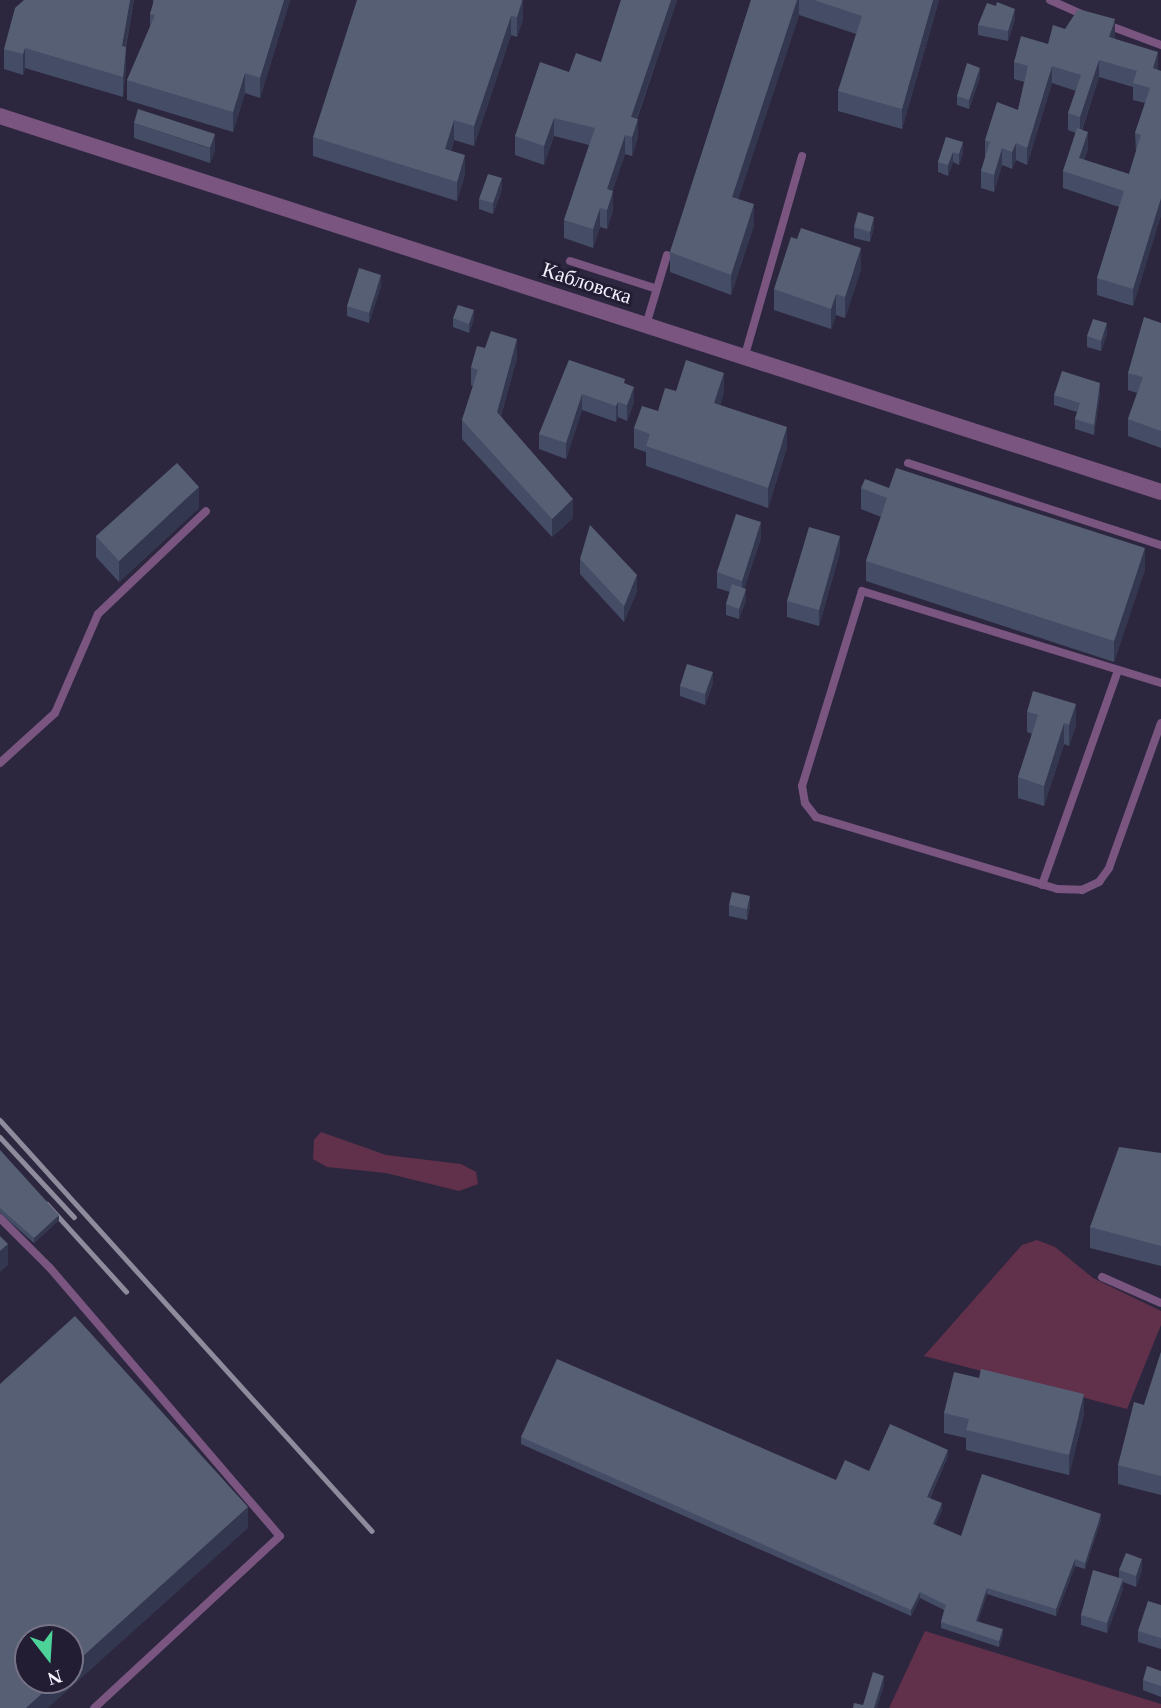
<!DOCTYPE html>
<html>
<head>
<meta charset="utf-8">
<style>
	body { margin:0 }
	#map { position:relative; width:1161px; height:1708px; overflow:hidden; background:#2c273f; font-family:"Times New Roman",serif }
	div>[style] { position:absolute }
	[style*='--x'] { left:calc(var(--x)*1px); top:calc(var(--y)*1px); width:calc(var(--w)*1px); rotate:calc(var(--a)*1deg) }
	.green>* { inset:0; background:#61304a }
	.service>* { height:8px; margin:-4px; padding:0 4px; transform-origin:4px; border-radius:4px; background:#795580 }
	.minor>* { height:16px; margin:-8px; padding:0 8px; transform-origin:8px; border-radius:8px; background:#795580 }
	.rail>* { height:4.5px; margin:-2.25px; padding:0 2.25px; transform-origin:2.25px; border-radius:2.25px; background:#8e8b9d }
	.wall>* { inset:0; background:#444d65 }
	.shaded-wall>* { inset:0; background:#33374f }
	.building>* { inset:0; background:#575f75 }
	span { translate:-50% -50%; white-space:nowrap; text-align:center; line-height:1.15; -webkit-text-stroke:6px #231d34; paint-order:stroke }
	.street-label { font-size:21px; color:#f3f1fe }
	.north { position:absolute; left:14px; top:1624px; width:70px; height:70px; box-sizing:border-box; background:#231d34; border:2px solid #767285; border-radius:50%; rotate:163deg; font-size:19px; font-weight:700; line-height:28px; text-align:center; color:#f3f1fe }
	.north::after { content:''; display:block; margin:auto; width:24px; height:32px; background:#4dd39a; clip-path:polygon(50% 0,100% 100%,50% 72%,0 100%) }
</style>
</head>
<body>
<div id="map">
	<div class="green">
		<div style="clip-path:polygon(321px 1132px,386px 1155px,461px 1164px,476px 1172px,478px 1184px,459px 1191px,386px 1173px,327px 1167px,313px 1159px,314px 1140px)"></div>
		<div style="clip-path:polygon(1037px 1240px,1055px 1247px,1093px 1278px,1161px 1311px,1161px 1325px,1127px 1409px,924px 1356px,1022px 1245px)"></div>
		<div style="clip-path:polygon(925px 1631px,1161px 1704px,1161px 1708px,889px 1708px)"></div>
	</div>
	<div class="service">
		<div style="--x:1050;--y:0;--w:36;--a:24"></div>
		<div style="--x:1105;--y:24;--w:60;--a:20.6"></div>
		<div style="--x:570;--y:261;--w:88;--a:17.8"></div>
		<div style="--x:646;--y:325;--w:73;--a:-73.3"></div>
		<div style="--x:745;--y:355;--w:207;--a:-74"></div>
		<div style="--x:908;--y:463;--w:266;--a:18"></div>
		<div style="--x:1161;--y:683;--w:313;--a:-162.9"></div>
		<div style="--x:862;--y:591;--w:204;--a:107.1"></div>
		<div style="--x:802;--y:786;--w:17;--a:80"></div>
		<div style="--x:805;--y:803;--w:18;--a:52"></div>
		<div style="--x:816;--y:817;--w:252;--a:16.6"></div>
		<div style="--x:1057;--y:889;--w:25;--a:2"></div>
		<div style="--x:1082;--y:890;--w:19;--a:-25"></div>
		<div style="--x:1099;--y:882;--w:17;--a:-54"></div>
		<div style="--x:1109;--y:868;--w:154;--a:-70.3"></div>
		<div style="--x:0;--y:763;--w:74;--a:-42.3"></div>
		<div style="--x:55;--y:713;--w:108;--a:-66.5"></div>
		<div style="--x:98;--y:614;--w:149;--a:-43.6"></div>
		<div style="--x:1042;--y:885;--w:228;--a:-70.5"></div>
		<div style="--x:0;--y:1218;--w:71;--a:45"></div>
		<div style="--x:50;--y:1268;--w:353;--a:49.4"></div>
		<div style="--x:280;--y:1536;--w:253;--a:137.2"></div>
		<div style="--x:1102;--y:1277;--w:64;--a:23.8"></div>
	</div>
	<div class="minor">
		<div style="--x:0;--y:116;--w:1220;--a:17.94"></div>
	</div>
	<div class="rail">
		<div style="--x:0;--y:1120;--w:554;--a:47.85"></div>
		<div style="--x:0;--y:1137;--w:109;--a:47.2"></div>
		<div style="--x:47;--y:1204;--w:118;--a:47.8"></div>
	</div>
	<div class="wall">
		<div style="clip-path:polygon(24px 0,134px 0,126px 47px,126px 67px,123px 97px,25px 68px,23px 75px,4px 69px,4px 49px)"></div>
		<div style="clip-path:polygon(153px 0,290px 0,260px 98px,245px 93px,233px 132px,127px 100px,127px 80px,150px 27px,150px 14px,153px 5px)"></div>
		<div style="clip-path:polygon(523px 0,523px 19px,517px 37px,511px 35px,474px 146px,454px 140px,451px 151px,465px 174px,457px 201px,313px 156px,313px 137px)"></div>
		<div style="clip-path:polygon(621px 0,677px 0,637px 119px,638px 137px,632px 156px,625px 154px,612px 191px,613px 210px,607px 229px,600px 227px,593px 248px,564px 238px,564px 220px,589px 145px,554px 136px,544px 165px,515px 155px,515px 136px,569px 72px,601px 62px)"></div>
		<div style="clip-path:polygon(751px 0,939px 0,902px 129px,838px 111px,838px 91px,856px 34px,799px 15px,738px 199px,754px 225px,731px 295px,670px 272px,670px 252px)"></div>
		<div style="clip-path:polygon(1015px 19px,1008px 41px,978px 35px,978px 25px)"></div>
		<div style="clip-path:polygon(evenodd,1065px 29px,1115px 36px,1114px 38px,1158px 69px,1158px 70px,1161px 71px,1161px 215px,1133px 306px,1097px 295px,1097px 278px,1119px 207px,1063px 188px,1063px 171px,1076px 133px,1068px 130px,1068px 113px,1076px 91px,1052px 83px,1027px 165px,1016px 160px,1012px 169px,1002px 165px,994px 192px,981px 188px,981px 171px,985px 157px,985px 140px,1018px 110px,1024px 82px,1014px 79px,1014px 62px,1048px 44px,1065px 29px,1099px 77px,1133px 87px,1133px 100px,1145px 103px,1135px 133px,1136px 151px,1129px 174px,1084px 160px,1088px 149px,1082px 130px,1099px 77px)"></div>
		<div style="clip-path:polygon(980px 77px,969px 109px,957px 105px,957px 96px)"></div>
		<div style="clip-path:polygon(134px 123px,215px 150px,210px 163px,134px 138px)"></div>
		<div style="clip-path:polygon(946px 137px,963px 153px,959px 165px,953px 162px,948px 176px,938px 172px,938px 162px)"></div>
		<div style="clip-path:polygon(502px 189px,493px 214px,479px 209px,479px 199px)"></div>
		<div style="clip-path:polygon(854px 227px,874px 227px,870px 242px,854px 238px)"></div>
		<div style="clip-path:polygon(861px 269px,845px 318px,836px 315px,831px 329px,774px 310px,774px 289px)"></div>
		<div style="clip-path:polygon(381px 286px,369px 323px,347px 316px,347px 306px)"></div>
		<div style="clip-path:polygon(453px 318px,474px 319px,469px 333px,453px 327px)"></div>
		<div style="clip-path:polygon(1161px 323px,1161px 448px,1128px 436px,1128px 419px,1137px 393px,1128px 390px,1128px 373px)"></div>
		<div style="clip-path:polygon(1107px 334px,1101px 351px,1087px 347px,1087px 336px)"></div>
		<div style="clip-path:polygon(517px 358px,501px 416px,573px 518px,552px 537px,462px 439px,462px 420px,473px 386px,471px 385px,471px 367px)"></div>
		<div style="clip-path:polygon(569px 360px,625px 384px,634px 402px,627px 421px,618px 417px,616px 422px,582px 410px,566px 459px,539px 449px,539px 434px)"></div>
		<div style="clip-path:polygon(676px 391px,724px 392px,720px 405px,787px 447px,768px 508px,646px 466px,646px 452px,634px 448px,634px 428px,658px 411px)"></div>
		<div style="clip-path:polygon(1100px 393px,1094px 435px,1075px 429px,1075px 419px,1077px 412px,1054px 405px,1054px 395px)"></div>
		<div style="clip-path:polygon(861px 488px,889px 488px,1145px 569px,1114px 662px,866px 581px,866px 561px,881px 517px,861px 509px)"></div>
		<div style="clip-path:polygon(199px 508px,119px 582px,96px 557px,96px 536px)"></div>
		<div style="clip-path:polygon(761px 538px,744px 589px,746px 600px,739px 619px,726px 615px,726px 604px,730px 592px,717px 588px,717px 572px)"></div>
		<div style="clip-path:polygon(840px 552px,819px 626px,787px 617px,787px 601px)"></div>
		<div style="clip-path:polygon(580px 559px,637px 591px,624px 622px,580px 574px)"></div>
		<div style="clip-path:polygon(713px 683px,705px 705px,680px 696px,680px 686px)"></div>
		<div style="clip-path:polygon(1027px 712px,1076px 725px,1069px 746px,1064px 744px,1044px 806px,1018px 798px,1018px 777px,1032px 734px,1027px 732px)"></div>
		<div style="clip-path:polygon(729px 905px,750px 907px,747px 920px,729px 916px)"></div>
		<div style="clip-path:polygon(0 1150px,59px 1220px,34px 1243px,0 1213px)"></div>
		<div style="clip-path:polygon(1161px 1153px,1161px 1266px,1090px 1248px,1090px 1227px)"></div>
		<div style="clip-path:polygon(1161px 1352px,1161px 1495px,1118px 1484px,1118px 1465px,1144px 1405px)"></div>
		<div style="clip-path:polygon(944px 1413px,1084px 1414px,1069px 1475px,966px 1450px,966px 1438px,944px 1433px)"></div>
		<div style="clip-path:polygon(521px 1437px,836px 1480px,869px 1471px,948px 1456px,930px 1498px,942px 1510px,935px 1525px,961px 1536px,1101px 1520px,1085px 1569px,1075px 1566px,1056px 1616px,987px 1594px,978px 1621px,1003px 1636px,999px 1647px,941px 1628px,941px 1622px,944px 1610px,920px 1598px,911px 1616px,521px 1444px)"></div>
		<div style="clip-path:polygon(1119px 1570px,1142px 1570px,1136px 1587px,1123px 1582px,1123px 1589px,1107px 1633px,1081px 1625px,1081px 1615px,1119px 1578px)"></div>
		<div style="clip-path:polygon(1161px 1605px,1161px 1649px,1138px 1642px,1138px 1631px)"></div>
		<div style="clip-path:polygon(1161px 1671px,1161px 1697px,1143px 1690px,1143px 1680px)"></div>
	</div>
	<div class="shaded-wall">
		<div style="clip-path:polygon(130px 0,134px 0,122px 66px,122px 46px)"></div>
		<div style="clip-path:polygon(284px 0,290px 0,260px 98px,260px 78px)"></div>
		<div style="clip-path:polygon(523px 0,523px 19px,517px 37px,517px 17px)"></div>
		<div style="clip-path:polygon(671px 0,677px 0,631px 135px,631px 117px)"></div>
		<div style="clip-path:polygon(797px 0,799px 0,799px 15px,732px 217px,732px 197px)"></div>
		<div style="clip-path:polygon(933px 0,939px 0,902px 129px,902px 109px)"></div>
		<div style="clip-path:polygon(1015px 9px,1015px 19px,1008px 41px,1008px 31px)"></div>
		<div style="clip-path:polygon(511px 16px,511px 35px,474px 146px,474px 126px)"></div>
		<div style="clip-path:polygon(1115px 19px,1115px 36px,1109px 54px,1109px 37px)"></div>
		<div style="clip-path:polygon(126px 47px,126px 67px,123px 97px,123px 77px)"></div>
		<div style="clip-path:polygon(25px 48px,25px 68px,23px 75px,23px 54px)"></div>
		<div style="clip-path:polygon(1158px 52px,1158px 69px,1153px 86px,1153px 68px)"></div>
		<div style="clip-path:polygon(1099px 60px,1099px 77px,1080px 134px,1080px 117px)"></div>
		<div style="clip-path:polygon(1052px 66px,1052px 83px,1027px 165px,1027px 148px)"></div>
		<div style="clip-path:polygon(980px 68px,980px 77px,969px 109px,969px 100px)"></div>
		<div style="clip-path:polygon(245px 73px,245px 93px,233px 132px,233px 112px)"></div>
		<div style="clip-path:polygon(554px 118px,554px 136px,544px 165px,544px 146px)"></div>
		<div style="clip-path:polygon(638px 119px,638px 137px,632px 156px,632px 137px)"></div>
		<div style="clip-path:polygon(454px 120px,454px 140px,445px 168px,445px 149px)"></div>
		<div style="clip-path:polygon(1088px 132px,1088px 149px,1079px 175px,1079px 158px)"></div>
		<div style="clip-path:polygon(215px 134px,215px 150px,210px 163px,210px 148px)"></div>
		<div style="clip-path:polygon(625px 135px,625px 154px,607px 208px,607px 189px)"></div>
		<div style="clip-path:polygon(963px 142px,963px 153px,959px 165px,959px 154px)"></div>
		<div style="clip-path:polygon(1016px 143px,1016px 160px,1012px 169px,1012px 152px)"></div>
		<div style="clip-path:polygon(1002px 148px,1002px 165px,994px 192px,994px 175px)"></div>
		<div style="clip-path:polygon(953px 152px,953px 162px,948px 176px,948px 165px)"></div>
		<div style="clip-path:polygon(465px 155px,465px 174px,457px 201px,457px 182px)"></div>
		<div style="clip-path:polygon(502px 178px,502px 189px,493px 214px,493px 203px)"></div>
		<div style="clip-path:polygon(613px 191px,613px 210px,607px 229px,607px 210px)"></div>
		<div style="clip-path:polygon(1161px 198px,1161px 215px,1133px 306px,1133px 289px)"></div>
		<div style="clip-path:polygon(754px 204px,754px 225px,731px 295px,731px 275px)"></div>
		<div style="clip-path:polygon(600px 208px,600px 227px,593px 248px,593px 229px)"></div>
		<div style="clip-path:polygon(874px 217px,874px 227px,870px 242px,870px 232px)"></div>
		<div style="clip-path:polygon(861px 248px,861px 269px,845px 318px,845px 297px)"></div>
		<div style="clip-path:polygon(381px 275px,381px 286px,369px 323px,369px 313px)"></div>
		<div style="clip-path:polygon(836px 294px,836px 315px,831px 329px,831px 309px)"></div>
		<div style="clip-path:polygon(474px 310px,474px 319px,469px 333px,469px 324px)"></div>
		<div style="clip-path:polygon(1107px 323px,1107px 334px,1101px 351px,1101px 341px)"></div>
		<div style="clip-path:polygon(517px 339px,517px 358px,497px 430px,497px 412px)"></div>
		<div style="clip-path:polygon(724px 373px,724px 392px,714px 423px,714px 403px)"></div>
		<div style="clip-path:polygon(1100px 383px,1100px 393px,1094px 435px,1094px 425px)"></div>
		<div style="clip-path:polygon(634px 387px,634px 402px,627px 421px,627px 405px)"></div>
		<div style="clip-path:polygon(582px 394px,582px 410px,566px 459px,566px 443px)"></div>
		<div style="clip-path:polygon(618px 402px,618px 417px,616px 422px,616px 406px)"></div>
		<div style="clip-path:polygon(787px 427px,787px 447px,768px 508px,768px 488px)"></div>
		<div style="clip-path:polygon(199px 487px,199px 508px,119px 582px,119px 561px)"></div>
		<div style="clip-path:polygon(573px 499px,573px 518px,552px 537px,552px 519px)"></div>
		<div style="clip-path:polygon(761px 522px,761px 538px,742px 596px,742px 581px)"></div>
		<div style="clip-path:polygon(840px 536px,840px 552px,819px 626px,819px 610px)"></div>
		<div style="clip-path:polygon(1145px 548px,1145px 569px,1114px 662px,1114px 641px)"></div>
		<div style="clip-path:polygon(637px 575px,637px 591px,624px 622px,624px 606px)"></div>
		<div style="clip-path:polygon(746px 589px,746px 600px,739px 619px,739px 609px)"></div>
		<div style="clip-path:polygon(713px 672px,713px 683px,705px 705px,705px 694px)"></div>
		<div style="clip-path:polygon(1076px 704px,1076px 725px,1069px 746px,1069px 725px)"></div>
		<div style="clip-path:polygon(1064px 723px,1064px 744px,1044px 806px,1044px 786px)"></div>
		<div style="clip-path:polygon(750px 896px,750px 907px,747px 920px,747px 909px)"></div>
		<div style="clip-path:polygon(59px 1215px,59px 1220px,34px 1243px,34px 1238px)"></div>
		<div style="clip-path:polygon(8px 1244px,8px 1265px,0 1272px,0 1251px)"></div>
		<div style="clip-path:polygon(1084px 1394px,1084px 1414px,1069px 1475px,1069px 1455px)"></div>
		<div style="clip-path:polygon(948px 1450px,948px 1456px,927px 1503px,927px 1497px)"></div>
		<div style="clip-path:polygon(942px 1503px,942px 1510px,933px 1530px,933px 1524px)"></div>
		<div style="clip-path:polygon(248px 1507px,248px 1528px,48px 1708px,26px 1708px,57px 1680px,70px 1680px,70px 1668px)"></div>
		<div style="clip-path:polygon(1101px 1514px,1101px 1520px,1085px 1569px,1085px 1563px)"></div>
		<div style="clip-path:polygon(1075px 1559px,1075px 1566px,1056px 1616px,1056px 1609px)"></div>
		<div style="clip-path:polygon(1142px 1559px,1142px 1570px,1136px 1587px,1136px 1576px)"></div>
		<div style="clip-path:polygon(1123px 1579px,1123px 1589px,1107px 1633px,1107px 1623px)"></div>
		<div style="clip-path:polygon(987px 1588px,987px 1594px,976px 1627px,976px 1621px)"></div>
		<div style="clip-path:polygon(920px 1592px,920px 1598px,911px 1616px,911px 1610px)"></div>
		<div style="clip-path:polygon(1003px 1629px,1003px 1636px,999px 1647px,999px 1641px)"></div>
		<div style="clip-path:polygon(884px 1676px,884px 1686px,877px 1708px,874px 1708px)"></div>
	</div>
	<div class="building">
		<div style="clip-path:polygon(24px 0,130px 0,122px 46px,126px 47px,123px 77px,25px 48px,23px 54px,4px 49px,15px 8px)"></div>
		<div style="clip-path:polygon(154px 0,284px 0,260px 78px,245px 73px,233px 112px,127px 80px,155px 15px,150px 14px)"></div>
		<div style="clip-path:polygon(357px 0,522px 0,517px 17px,511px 16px,474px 126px,454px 120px,445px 149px,465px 155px,457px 182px,313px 137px)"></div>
		<div style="clip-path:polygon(621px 0,671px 0,631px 117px,638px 119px,632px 137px,625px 135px,607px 189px,613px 191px,607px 210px,600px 208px,593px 229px,564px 220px,595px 128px,554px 118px,544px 146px,515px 136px,540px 62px,569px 72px,576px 53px,601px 62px)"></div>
		<div style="clip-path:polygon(751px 0,797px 0,732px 197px,754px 204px,731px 275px,670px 252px)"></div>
		<div style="clip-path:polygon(814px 0,933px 0,902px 109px,838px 91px,862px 16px)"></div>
		<div style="clip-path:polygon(997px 2px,1015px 9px,1008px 31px,978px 25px,987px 3px,996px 6px)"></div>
		<div style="clip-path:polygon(1078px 9px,1115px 19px,1109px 37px,1158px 52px,1153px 68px,1161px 71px,1161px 198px,1133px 289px,1097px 278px,1124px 191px,1063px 171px,1077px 128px,1088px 132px,1079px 158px,1129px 174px,1141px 135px,1135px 133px,1150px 88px,1133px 83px,1137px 71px,1099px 60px,1080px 117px,1068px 113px,1081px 75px,1052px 66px,1027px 148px,1016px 143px,1012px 152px,1002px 148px,994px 175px,981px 171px,990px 142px,985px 140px,997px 102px,1018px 110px,1028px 66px,1014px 62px,1021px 36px,1048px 44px,1053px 25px,1065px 29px)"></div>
		<div style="clip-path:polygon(967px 63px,980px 68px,969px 100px,957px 96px)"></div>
		<div style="clip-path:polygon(138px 109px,215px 134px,210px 148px,134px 123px)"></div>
		<div style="clip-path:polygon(946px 137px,963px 142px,959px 154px,953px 152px,948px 165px,938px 162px)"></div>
		<div style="clip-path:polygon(488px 174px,502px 178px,493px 203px,479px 199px)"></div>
		<div style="clip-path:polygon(858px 212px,874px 217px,870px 232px,854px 227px)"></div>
		<div style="clip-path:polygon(801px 228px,861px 248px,845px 297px,836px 294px,831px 309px,774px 289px,791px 237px,797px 239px)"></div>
		<div style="clip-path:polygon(359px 268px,381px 275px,369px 313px,347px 306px)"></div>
		<div style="clip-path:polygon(458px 305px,474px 310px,469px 324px,453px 318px)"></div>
		<div style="clip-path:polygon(1144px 317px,1161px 323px,1161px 431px,1128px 419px,1143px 377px,1128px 373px)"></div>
		<div style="clip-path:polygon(1093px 319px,1107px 323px,1101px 341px,1087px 336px)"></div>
		<div style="clip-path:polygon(491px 331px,517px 339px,497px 412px,573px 499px,552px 519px,462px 420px,478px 370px,471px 367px,477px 346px,485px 348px)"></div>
		<div style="clip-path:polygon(569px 360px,625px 379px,624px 383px,634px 387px,627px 405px,618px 402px,616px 406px,582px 394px,566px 443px,539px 434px)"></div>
		<div style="clip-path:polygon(686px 360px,724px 373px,714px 403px,787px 427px,768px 488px,646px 446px,650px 434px,634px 428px,642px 406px,658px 411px,665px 388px,676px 391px)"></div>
		<div style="clip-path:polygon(1062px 371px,1100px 383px,1094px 425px,1075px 419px,1080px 403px,1054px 395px)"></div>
		<div style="clip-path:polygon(177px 463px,199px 487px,119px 561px,96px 536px)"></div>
		<div style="clip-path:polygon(896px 468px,1145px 548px,1114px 641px,866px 561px,887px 498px,861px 488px,865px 479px,889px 488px)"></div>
		<div style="clip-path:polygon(736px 514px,761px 522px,742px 581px,717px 572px)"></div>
		<div style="clip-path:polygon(590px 525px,637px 575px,624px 606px,580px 559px)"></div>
		<div style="clip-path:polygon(809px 527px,840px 536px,819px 610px,787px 601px)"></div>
		<div style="clip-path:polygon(732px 584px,746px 589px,739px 609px,726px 604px)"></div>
		<div style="clip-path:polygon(687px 664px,713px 672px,705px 694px,680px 686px)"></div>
		<div style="clip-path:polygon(1033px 691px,1076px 704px,1069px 725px,1064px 723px,1044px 786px,1018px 777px,1038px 715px,1027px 712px)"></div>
		<div style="clip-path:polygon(732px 892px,750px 896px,747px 909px,729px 905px)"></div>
		<div style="clip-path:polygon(1119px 1147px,1161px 1153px,1161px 1246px,1090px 1227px)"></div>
		<div style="clip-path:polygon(0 1150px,59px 1215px,34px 1238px,0 1208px)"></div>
		<div style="clip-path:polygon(0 1236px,8px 1244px,0 1251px)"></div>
		<div style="clip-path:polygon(75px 1316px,248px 1507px,70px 1668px,70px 1638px,28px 1638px,28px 1680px,57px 1680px,26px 1708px,0 1708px,0 1384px)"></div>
		<div style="clip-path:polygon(1161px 1352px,1161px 1476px,1118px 1465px,1134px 1402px,1144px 1405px)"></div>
		<div style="clip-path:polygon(557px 1359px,836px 1480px,845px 1460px,869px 1471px,890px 1424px,948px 1450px,927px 1497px,942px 1503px,933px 1524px,961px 1536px,982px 1474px,1101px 1514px,1085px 1563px,1075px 1559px,1056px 1609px,987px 1588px,976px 1621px,1003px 1629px,999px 1641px,941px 1622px,946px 1605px,920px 1592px,911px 1610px,521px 1437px)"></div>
		<div style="clip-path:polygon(981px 1369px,1084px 1394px,1069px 1455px,966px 1430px,969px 1419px,944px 1413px,954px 1372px,979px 1378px)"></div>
		<div style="clip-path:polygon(1126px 1553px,1142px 1559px,1136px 1576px,1119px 1570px)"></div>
		<div style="clip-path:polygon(1093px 1570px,1123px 1579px,1107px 1623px,1081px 1615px)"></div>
		<div style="clip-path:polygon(1148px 1601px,1161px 1605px,1161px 1638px,1138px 1631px)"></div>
		<div style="clip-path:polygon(1147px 1666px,1161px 1671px,1161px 1686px,1143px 1680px)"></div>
		<div style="clip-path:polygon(873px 1672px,884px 1676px,874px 1708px,853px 1708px,854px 1703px,863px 1705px)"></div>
	</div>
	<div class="street-label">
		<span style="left:587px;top:283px;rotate:18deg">Кабловска</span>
	</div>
	<div class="north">N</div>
</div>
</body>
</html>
